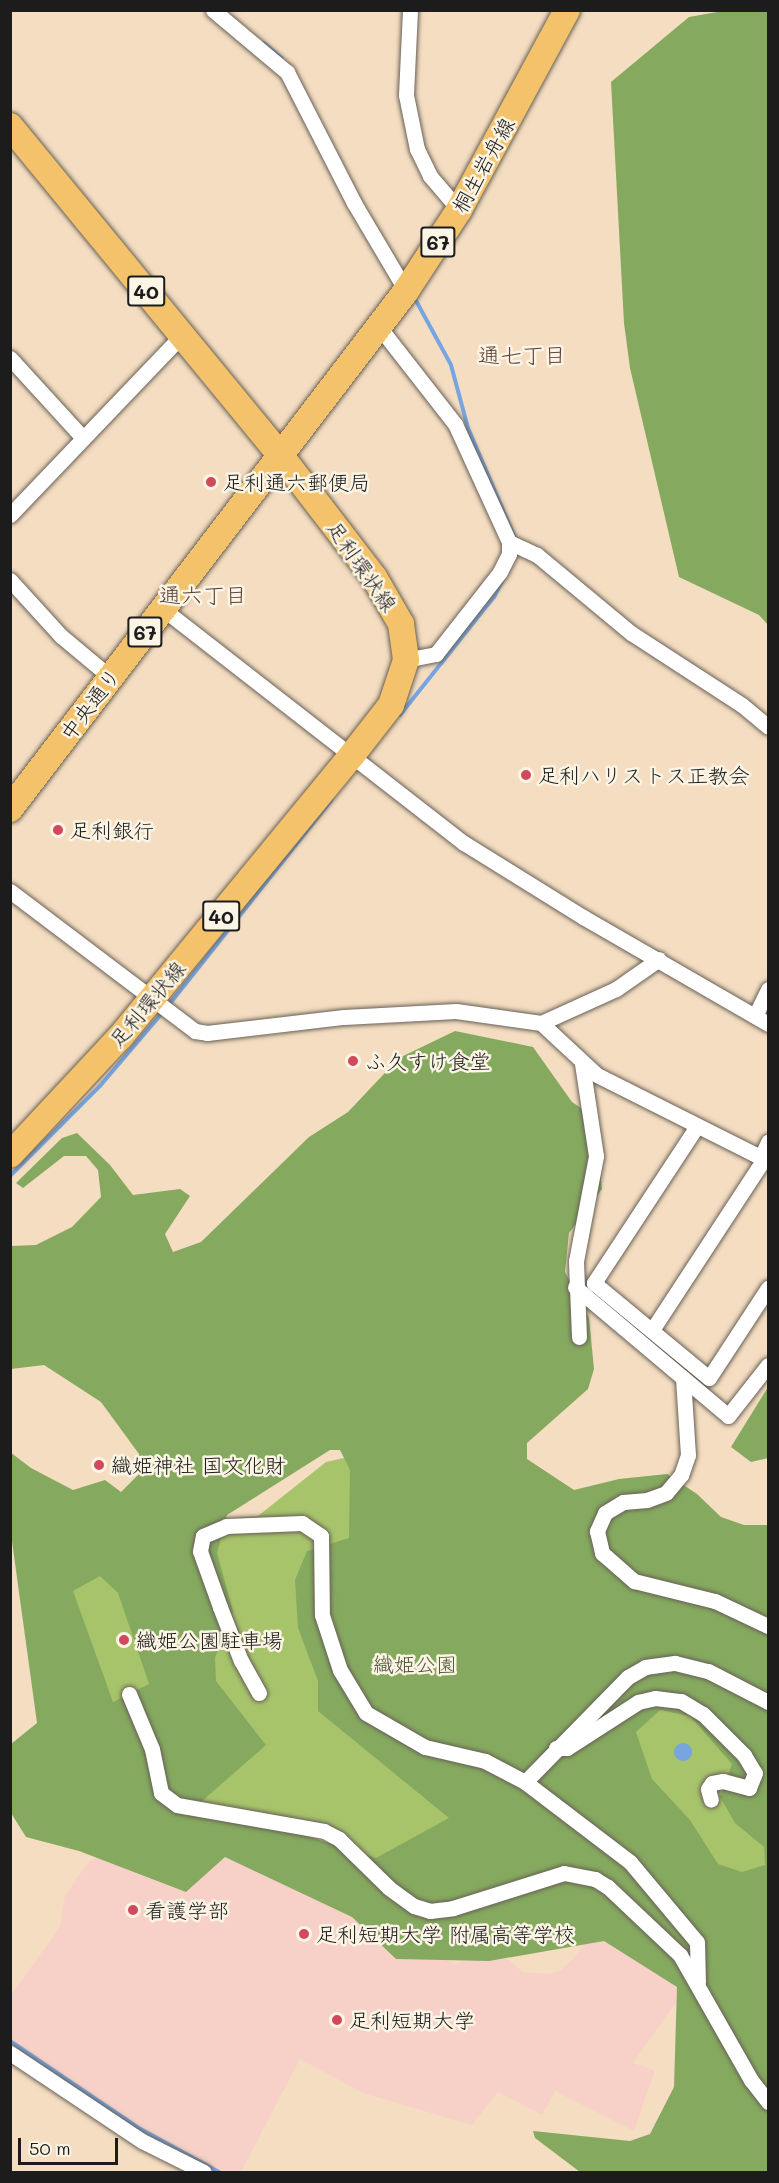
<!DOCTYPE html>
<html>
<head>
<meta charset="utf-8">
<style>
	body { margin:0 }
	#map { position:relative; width:779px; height:2183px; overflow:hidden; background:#f4ddc1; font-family:Mali,"Klee One",sans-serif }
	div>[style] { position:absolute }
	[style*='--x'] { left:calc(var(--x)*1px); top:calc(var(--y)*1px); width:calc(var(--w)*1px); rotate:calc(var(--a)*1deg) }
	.built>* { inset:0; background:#f7d1c7 }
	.green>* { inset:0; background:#a7c46b }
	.forest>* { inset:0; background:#85aa5f }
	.water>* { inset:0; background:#76a5e0 }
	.round { border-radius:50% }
	.stream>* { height:4px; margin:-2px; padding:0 2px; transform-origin:2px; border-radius:2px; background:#76a5e0 }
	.roads { filter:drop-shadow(0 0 2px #686056) drop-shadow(0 0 2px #686056) }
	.minor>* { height:15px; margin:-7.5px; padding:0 7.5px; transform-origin:7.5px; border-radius:7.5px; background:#fff }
	.primary>* { height:26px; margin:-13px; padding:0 13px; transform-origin:13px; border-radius:13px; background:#f3c26a }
	.dots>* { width:16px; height:16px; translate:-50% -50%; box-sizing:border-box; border:3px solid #fcf5e5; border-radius:50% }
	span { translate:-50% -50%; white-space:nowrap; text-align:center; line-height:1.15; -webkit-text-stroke:5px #fcf5e5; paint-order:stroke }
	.shield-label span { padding:2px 4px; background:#fcf5e5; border:2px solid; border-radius:4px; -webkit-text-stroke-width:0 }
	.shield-label { font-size:20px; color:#1c1c1c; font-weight:700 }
	.street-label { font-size:21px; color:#1c1c1c }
	.poi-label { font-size:21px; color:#1c1c1c }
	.left { translate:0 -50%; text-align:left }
	.park-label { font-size:21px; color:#4d5738 }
	.neighbourhood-label { font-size:22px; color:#61443f }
	.frame { position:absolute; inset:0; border:12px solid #1c1c1c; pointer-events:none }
	.scale { position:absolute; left:18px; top:2138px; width:100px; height:27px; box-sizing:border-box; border:3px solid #1c1c1c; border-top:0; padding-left:8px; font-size:18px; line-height:21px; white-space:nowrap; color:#1c1c1c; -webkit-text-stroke:4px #fcf5e5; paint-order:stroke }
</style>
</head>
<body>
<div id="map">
	<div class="built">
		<div style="clip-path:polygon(114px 1851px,257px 1853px,455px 1965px,476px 1954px,504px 1956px,523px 1972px,548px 1974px,560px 1971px,573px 1959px,597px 1928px,685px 1990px,633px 2063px,655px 2070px,634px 2131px,555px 2091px,542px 2115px,498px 2092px,472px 2125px,363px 2093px,300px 2059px,241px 2172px,220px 2172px,180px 2154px,11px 2045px,11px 1995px,60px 1927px,65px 1896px,89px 1861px)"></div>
	</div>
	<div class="green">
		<div style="clip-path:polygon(344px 1458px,480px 1474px,768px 1614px,768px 1956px,597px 1894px,444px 1909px,354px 1851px,273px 1821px,200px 1809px,109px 1714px,58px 1604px,105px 1527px,258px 1516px,326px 1462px)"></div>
	</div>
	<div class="forest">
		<div style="clip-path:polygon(723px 11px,768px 11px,768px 625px,759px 615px,679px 577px,630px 368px,624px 323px,611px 82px,689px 17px)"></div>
		<div style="clip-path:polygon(evenodd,455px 1031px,533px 1047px,572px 1102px,593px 1116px,602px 1189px,569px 1233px,565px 1272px,589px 1318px,594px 1369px,588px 1389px,527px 1443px,527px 1459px,574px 1490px,619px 1479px,667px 1474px,697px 1494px,721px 1517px,744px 1525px,768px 1525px,768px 2172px,580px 2172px,535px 2138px,533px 2131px,630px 2141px,650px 2134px,674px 2087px,677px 1987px,604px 1941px,489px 1961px,396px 1959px,352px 1917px,225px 1857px,186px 1892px,79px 1851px,26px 1837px,11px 1813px,11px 1744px,37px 1723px,11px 1534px,10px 1452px,31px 1468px,73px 1490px,105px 1480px,121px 1492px,139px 1474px,139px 1454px,101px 1402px,44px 1365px,11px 1369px,11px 1246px,36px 1245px,72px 1227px,101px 1197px,98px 1170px,86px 1156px,64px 1156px,23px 1188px,16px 1183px,62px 1138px,77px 1133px,110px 1165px,133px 1195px,180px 1189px,190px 1196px,165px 1234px,173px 1252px,201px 1242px,309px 1137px,348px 1112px,399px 1058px,455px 1031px,330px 1450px,340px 1450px,350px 1470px,349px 1538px,307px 1551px,295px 1580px,298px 1628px,318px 1681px,318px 1711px,449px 1818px,376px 1858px,201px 1802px,266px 1745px,216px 1681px,215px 1658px,233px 1611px,217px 1553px,227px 1515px,330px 1450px,455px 1031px,100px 1576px,118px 1593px,149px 1684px,113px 1702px,73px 1591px,100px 1576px,455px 1031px,660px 1710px,690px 1716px,732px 1764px,720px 1797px,735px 1823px,764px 1847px,765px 1865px,742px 1872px,718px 1864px,690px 1820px,652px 1779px,636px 1732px,660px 1710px)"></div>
		<div style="clip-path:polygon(768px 1387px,768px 1458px,751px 1462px,731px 1447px)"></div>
	</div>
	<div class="water">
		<div class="round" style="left:674px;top:1743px;width:18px;height:18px"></div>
	</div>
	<div class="stream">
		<div style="--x:264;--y:43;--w:23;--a:41"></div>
		<div style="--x:414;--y:297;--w:77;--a:61.4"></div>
		<div style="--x:451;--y:365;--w:65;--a:74.9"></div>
		<div style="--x:468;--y:428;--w:117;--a:66.9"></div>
		<div style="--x:400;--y:715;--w:151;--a:-51.5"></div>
		<div style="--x:494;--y:597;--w:51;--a:-62.9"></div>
		<div style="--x:168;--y:1006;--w:263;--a:-51.6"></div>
		<div style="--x:10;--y:1176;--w:127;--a:-45"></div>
		<div style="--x:100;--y:1086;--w:97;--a:-49.6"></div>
		<div style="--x:10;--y:2041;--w:153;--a:34.1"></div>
		<div style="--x:137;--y:2127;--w:94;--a:28.8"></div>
	</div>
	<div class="roads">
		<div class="minor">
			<div style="--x:213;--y:10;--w:97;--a:40"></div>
			<div style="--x:287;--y:72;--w:147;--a:62.9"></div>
			<div style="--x:354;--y:203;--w:102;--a:59.4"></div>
			<div style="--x:410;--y:10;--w:85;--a:92.7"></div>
			<div style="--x:406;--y:95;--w:55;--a:78.5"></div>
			<div style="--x:417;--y:149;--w:30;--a:64"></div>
			<div style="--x:430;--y:176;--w:45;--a:49.5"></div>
			<div style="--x:380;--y:328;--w:122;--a:52"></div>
			<div style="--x:455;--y:424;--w:130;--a:65.4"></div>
			<div style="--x:509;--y:542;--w:12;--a:90"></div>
			<div style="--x:509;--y:554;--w:20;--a:117"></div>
			<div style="--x:500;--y:572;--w:104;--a:128"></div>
			<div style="--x:436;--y:654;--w:31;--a:169"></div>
			<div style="--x:10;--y:358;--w:108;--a:47.6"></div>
			<div style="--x:10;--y:515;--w:249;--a:-46.3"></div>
			<div style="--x:509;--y:542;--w:31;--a:25"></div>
			<div style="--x:537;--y:555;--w:122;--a:39.7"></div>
			<div style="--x:631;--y:633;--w:132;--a:33"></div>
			<div style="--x:742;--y:705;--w:34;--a:40"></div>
			<div style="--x:10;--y:580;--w:76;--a:47.7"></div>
			<div style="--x:61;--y:636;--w:64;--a:39.9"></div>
			<div style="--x:163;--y:609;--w:381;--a:37.9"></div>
			<div style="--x:464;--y:843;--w:140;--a:31.9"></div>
			<div style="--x:583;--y:917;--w:214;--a:30"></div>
			<div style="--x:10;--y:891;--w:232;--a:37.1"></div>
			<div style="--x:195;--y:1031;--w:12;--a:9"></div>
			<div style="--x:207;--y:1033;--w:138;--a:-6.7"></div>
			<div style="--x:344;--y:1017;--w:112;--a:-3.1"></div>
			<div style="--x:456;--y:1011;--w:86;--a:8"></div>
			<div style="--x:541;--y:1023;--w:76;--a:42.9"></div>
			<div style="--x:597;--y:1075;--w:191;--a:26.7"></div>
			<div style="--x:755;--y:1016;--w:30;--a:-64"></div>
			<div style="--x:541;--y:1023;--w:82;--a:-24.4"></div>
			<div style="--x:616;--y:989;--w:52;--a:-34.9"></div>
			<div style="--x:697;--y:1126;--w:188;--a:123.3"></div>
			<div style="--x:594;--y:1283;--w:149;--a:39.6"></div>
			<div style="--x:709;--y:1378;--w:108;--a:-56.8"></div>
			<div style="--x:761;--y:1157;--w:17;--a:-65"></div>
			<div style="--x:575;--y:1287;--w:200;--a:40.1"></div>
			<div style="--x:728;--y:1416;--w:65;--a:-51.9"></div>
			<div style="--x:652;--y:1330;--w:204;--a:-56.8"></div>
			<div style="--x:579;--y:1337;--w:76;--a:-92.3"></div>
			<div style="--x:576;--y:1261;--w:107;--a:-79.2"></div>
			<div style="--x:596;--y:1156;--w:94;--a:-98.6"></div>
			<div style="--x:683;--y:1378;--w:77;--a:86.3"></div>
			<div style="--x:688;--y:1455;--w:21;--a:109"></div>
			<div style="--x:681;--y:1475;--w:23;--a:130"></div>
			<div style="--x:666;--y:1493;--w:20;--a:160"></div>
			<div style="--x:647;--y:1500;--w:24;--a:175"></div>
			<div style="--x:623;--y:1502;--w:21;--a:149"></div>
			<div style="--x:605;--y:1513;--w:20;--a:114"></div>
			<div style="--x:597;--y:1531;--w:23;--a:77"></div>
			<div style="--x:602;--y:1553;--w:43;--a:41.2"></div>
			<div style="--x:634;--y:1581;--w:83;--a:13.9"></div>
			<div style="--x:715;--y:1601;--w:59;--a:25.3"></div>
			<div style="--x:259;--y:1693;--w:37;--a:-119"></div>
			<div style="--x:241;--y:1661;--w:58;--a:-111.3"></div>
			<div style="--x:220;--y:1607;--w:59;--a:-109.7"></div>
			<div style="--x:200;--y:1551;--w:15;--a:-79"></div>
			<div style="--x:203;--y:1536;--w:25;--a:-23"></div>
			<div style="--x:226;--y:1526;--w:76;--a:-2.3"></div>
			<div style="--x:302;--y:1523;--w:23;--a:34"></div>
			<div style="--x:321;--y:1536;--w:79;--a:89.3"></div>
			<div style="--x:322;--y:1615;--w:58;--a:71.9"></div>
			<div style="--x:340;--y:1670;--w:50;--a:58.8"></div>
			<div style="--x:366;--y:1713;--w:68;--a:30"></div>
			<div style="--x:425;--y:1747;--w:62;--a:13.1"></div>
			<div style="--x:485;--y:1761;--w:45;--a:27.7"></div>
			<div style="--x:525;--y:1782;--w:132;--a:37.3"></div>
			<div style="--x:630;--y:1862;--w:104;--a:50.1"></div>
			<div style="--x:697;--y:1942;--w:40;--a:88.6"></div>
			<div style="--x:129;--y:1694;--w:60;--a:67.3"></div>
			<div style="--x:152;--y:1749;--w:45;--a:78.4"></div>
			<div style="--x:161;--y:1793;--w:20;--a:37"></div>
			<div style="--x:177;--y:1805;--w:149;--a:10"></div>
			<div style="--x:324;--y:1831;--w:17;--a:28"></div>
			<div style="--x:339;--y:1839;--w:70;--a:44.4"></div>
			<div style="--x:389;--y:1888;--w:31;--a:36"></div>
			<div style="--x:414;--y:1906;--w:17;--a:17"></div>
			<div style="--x:430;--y:1911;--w:23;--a:-7"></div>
			<div style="--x:453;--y:1908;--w:116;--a:-17.5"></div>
			<div style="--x:564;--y:1873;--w:32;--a:11"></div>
			<div style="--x:595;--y:1879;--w:15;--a:32"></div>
			<div style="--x:608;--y:1887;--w:99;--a:43.4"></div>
			<div style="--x:680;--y:1955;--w:144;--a:60.4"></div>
			<div style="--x:751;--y:2080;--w:28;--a:52"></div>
			<div style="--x:556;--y:1748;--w:11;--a:0"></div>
			<div style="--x:567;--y:1748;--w:85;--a:-32.9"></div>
			<div style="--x:638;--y:1702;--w:17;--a:-13"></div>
			<div style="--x:655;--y:1698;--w:26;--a:7"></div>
			<div style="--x:681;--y:1701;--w:26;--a:31"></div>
			<div style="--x:703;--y:1714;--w:58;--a:45"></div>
			<div style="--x:744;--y:1755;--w:21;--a:59"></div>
			<div style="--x:755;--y:1773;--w:16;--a:112"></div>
			<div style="--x:749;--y:1788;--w:27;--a:-165"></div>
			<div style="--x:723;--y:1781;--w:11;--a:170"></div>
			<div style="--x:712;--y:1783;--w:7;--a:124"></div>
			<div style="--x:708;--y:1789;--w:11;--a:75"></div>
			<div style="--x:525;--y:1782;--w:147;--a:-45.6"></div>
			<div style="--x:628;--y:1677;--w:20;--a:-30"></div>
			<div style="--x:645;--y:1667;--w:30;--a:-8"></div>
			<div style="--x:675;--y:1663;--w:34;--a:14"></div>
			<div style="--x:708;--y:1671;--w:68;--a:27.3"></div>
			<div style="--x:10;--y:2053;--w:159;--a:33.7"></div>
			<div style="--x:142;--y:2141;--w:69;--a:26.6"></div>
		</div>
		<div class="primary">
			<div style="--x:10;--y:126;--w:427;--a:50.6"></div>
			<div style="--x:281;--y:456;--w:153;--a:52.5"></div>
			<div style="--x:374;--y:577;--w:54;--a:60.1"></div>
			<div style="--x:401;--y:624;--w:36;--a:82"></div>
			<div style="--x:406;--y:660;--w:47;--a:108.4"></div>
			<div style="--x:391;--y:705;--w:63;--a:128"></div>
			<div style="--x:352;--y:755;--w:365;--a:129.4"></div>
			<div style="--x:120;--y:1037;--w:161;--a:133"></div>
			<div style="--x:10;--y:809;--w:652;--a:-52.6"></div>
			<div style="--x:406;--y:291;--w:97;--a:-56.8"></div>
			<div style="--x:459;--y:210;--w:227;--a:-61.6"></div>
		</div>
	</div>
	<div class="dots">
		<div style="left:211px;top:482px;background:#d1495b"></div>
		<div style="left:526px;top:775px;background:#d1495b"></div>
		<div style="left:58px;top:830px;background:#d1495b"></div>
		<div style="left:353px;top:1061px;background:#d1495b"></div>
		<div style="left:99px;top:1465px;background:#d1495b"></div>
		<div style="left:124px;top:1640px;background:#d1495b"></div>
		<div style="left:133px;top:1910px;background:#d1495b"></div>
		<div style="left:304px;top:1934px;background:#d1495b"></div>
		<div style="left:337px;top:2020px;background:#d1495b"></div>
	</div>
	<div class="shield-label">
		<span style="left:438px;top:242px">67</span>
		<span style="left:146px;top:291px">40</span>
		<span style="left:145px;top:632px">67</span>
		<span style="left:221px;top:916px">40</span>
	</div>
	<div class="street-label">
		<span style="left:483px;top:165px;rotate:-61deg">桐生岩舟線</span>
		<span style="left:362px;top:566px;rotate:55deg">足利環状線</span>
		<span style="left:90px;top:704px;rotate:-53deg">中央通り</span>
		<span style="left:147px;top:1004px;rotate:-50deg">足利環状線</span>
	</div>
	<div class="poi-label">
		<span class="left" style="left:223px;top:482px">足利通六郵便局</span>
		<span class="left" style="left:538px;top:775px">足利ハリストス正教会</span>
		<span class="left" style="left:70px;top:830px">足利銀行</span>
		<span class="left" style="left:365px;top:1061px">ふ久すけ食堂</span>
		<span class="left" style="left:111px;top:1465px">織姫神社 国文化財</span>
		<span class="left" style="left:136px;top:1640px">織姫公園駐車場</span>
		<span class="left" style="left:145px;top:1910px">看護学部</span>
		<span class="left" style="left:316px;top:1934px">足利短期大学 附属高等学校</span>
		<span class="left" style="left:349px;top:2020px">足利短期大学</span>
	</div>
	<div class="park-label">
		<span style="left:415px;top:1664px">織姫公園</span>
	</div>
	<div class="neighbourhood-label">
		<span style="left:522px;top:355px">通七丁目</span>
		<span style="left:203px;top:595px">通六丁目</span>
	</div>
	<div class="frame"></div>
	<div class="scale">50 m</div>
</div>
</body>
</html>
